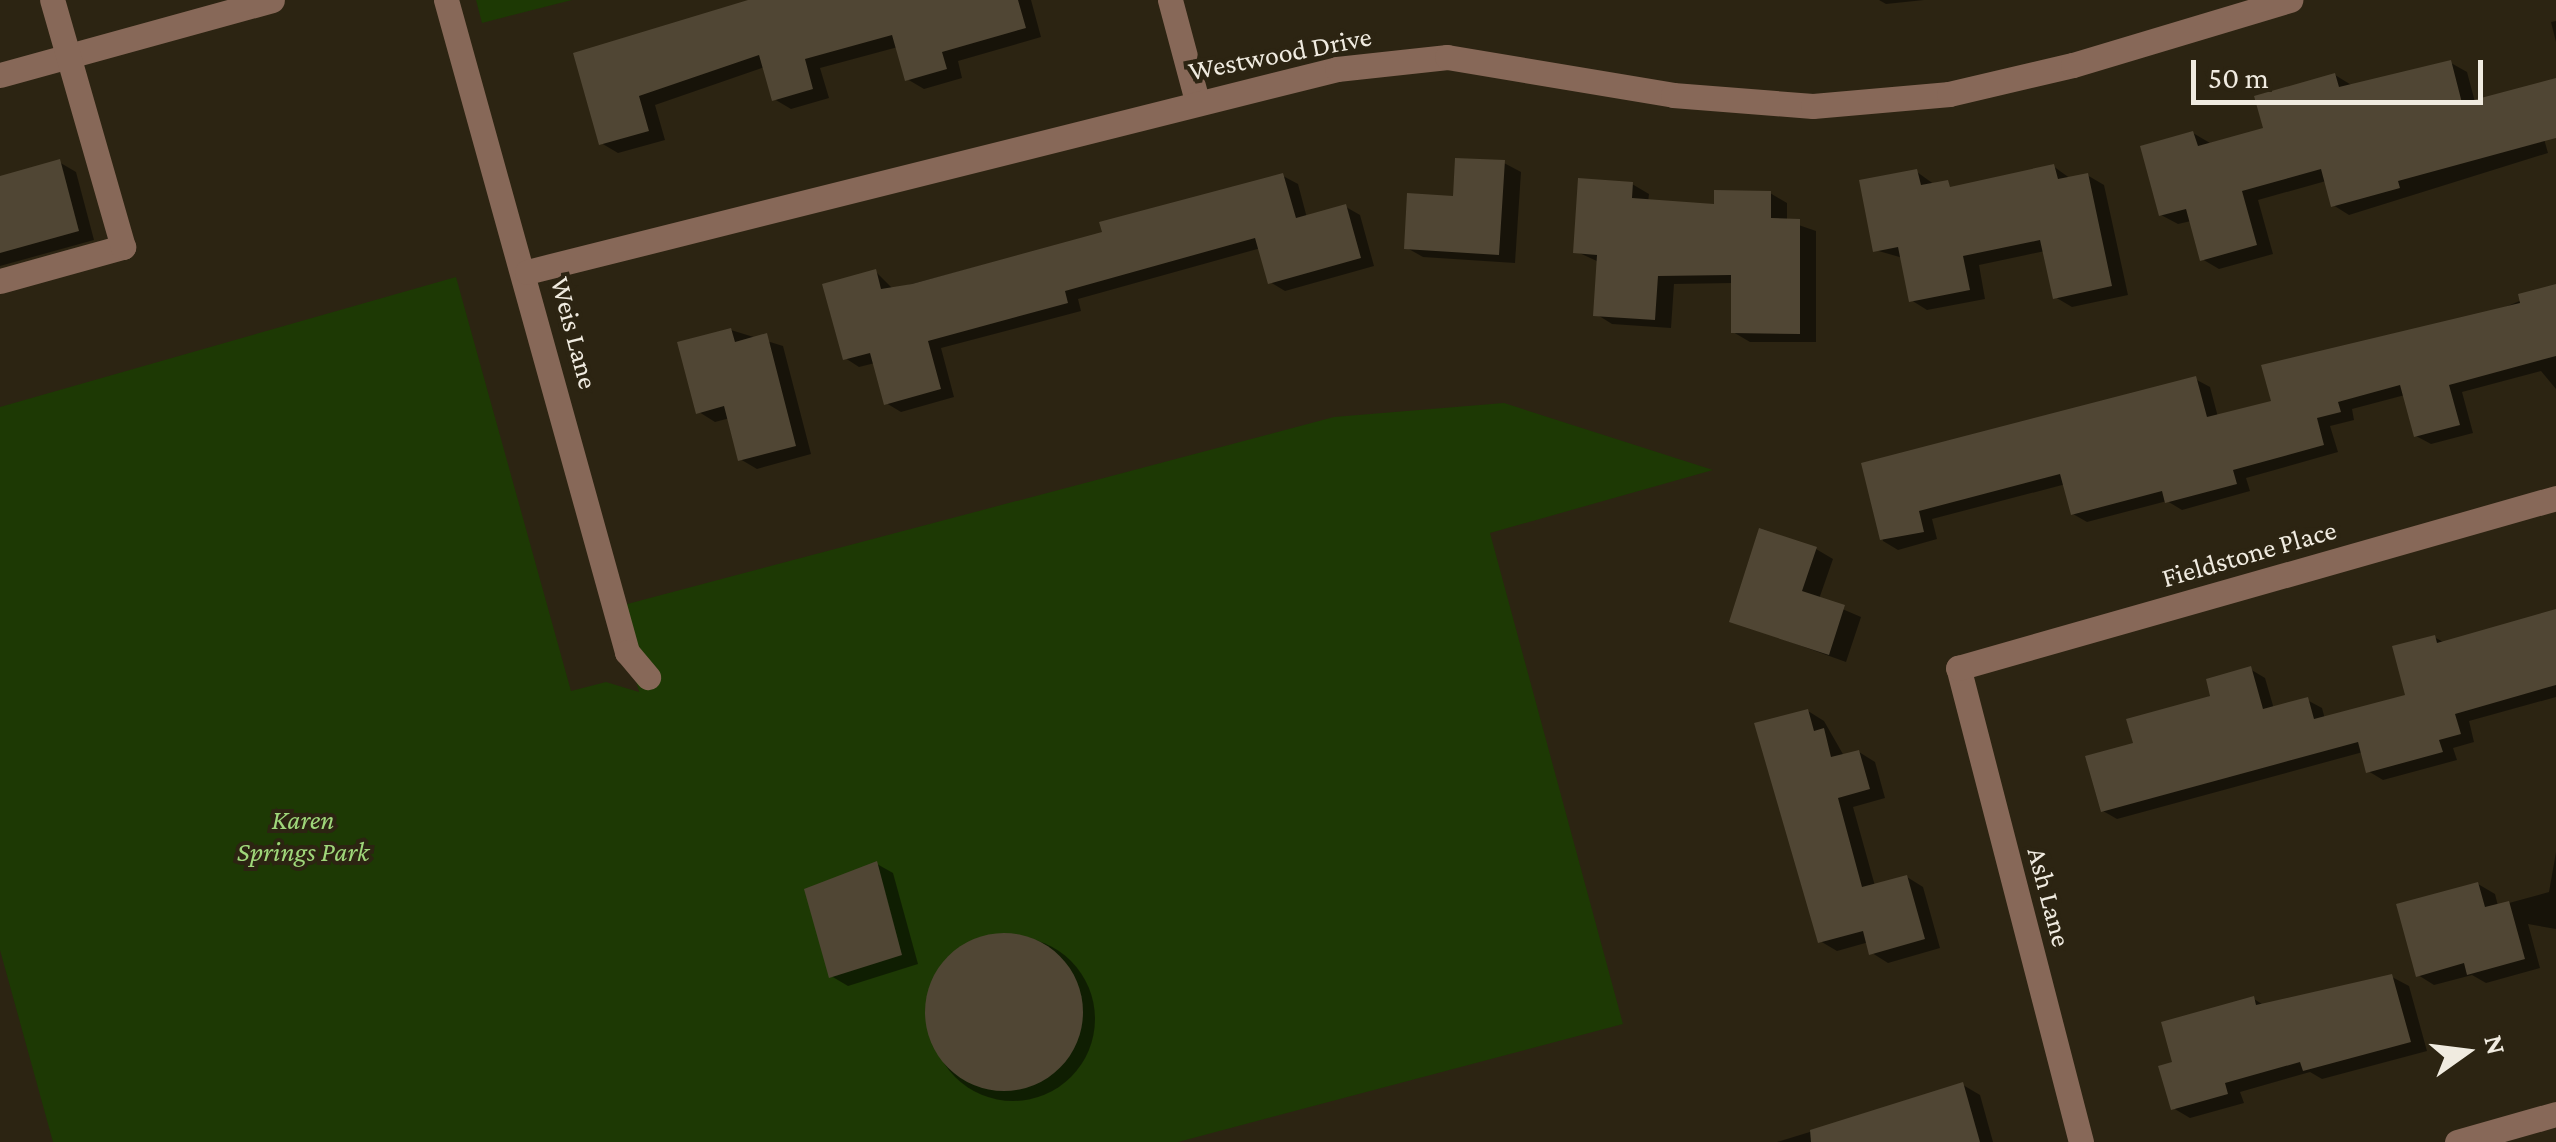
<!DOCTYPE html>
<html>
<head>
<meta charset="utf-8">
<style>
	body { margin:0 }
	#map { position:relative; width:2556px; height:1142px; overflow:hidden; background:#2c2412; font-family:"Crimson Pro",serif }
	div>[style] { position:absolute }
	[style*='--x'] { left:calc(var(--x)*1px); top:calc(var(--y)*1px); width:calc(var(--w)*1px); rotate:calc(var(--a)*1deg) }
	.green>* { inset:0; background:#1d3904 }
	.shadow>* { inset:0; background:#0007 }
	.round { border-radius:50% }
	.building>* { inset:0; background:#504634 }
	.minor>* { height:25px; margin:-12.5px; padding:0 12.5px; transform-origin:12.5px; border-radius:12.5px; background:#876858 }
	span { translate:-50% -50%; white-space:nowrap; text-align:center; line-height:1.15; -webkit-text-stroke:8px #2c2412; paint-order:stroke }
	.street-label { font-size:28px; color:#f0ebe0 }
	.park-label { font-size:28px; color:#9fd77a; font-style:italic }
	.north { position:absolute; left:2416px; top:1002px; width:100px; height:100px; -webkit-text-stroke:8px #2c2412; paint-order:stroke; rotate:76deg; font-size:28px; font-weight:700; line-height:40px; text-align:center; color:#f0ebe0 }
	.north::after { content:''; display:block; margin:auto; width:35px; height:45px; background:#f0ebe0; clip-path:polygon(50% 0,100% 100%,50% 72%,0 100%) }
	.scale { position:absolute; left:2191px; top:60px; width:292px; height:45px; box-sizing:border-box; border:5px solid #f0ebe0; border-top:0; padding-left:12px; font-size:30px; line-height:35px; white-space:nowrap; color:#f0ebe0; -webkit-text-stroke:8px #2c2412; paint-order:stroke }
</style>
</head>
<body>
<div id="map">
	<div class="green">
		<div style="clip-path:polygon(476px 0,572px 0,482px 23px)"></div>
		<div style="clip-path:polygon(456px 277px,571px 691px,606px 682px,639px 692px,616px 607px,1334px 417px,1504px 403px,1713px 470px,1490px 533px,1623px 1024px,1178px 1142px,53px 1142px,0 950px,0 407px)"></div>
	</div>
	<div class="shadow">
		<div style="clip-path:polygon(759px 0,1031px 0,1041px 37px,958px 61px,962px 78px,924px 89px,907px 79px,898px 47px,820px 68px,829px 98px,791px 109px,774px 99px,765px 67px,655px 105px,665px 140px,618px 153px,601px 143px,576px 55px)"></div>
		<div style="clip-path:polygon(1879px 0,1924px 0,1886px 4px)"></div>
		<div style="clip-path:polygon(2556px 21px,2556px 42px,2551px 22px)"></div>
		<div style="clip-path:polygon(2451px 63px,2467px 72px,2475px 102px,2533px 100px,2548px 153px,2349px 215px,2333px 205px,2326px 181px,2258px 200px,2273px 254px,2219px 269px,2202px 259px,2191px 221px,2178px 224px,2161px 215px,2193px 133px,2210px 143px,2266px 130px,2335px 75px,2353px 86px)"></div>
		<div style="clip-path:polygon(59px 162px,76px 172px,94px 240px,0 266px,0 178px)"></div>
		<div style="clip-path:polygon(1504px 163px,1521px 172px,1515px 263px,1423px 257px,1407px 248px,1455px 199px)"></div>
		<div style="clip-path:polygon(2053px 166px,2071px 179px,2087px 175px,2104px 185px,2128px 295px,2072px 307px,2055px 297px,2045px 251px,1979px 265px,1985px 299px,1927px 310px,1911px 300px,1903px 258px,1875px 250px,1917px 172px,1935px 185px,1957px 188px)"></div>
		<div style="clip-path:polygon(1283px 176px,1298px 184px,1307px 218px,1346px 207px,1360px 215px,1374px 266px,1285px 291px,1270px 282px,1261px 248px,1078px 299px,1081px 311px,941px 348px,954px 397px,901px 412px,886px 403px,875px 363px,859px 367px,845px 358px,876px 272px,893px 289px,1105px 233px)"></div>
		<div style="clip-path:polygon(1632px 184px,1649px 194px,1648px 202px,1717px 206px,1770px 193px,1787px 203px,1787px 221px,1816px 231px,1816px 342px,1750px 342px,1733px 332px,1733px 283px,1674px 284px,1671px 328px,1612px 324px,1596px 314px,1599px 262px,1575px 251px)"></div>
		<div style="clip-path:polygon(2556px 286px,2556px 389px,2541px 371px,2462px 392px,2473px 433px,2431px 444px,2416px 436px,2405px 395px,2352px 409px,2354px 420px,2330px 426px,2338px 452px,2246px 478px,2250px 491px,2182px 510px,2167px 501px,2087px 522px,2073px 514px,2066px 484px,1932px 519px,1937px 539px,1898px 550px,1883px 541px,1864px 465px,2195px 379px,2210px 387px,2218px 417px,2274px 403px)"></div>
		<div style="clip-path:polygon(731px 330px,783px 346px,811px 454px,757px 469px,740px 459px,730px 418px,715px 422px,699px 412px)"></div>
		<div style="clip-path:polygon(1816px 549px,1833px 559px,1819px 599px,1861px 617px,1846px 662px,1732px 621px)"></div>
		<div style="clip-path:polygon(2556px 612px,2556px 697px,2469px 721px,2474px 742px,2453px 748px,2457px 760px,2383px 780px,2368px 771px,2363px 752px,2117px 819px,2103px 811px,2136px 745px,2250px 669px,2265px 678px,2274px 709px,2307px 700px,2322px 708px,2325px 719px,2408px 697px,2434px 637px,2445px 643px)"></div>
		<div style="clip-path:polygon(1808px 711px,1824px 721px,1844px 756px,1859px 752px,1875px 762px,1885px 798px,1853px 807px,1875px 886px,1907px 877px,1923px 887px,1940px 948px,1888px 963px,1872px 953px,1869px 942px,1837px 951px,1820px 941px)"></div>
		<div style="clip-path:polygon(2556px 852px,2556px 929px,2528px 924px,2540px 968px,2486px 983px,2472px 975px,2434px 985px,2418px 975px,2478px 884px,2495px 894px,2498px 906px,2549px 892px)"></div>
		<div style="clip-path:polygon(877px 864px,893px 873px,918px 964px,848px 986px,831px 976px)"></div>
		<div class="round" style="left:931px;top:937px;width:164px;height:164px"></div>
		<div style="clip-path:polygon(2392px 977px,2409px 986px,2427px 1051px,2322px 1079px,2310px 1072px,2240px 1092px,2244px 1103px,2190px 1118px,2173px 1108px,2254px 999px,2265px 1006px)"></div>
		<div style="clip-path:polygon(1963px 1085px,1980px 1095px,1993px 1142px,1777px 1142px)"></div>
	</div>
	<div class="building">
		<div style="clip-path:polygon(748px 0,1018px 0,1026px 28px,942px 52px,947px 69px,905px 81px,892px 35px,805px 59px,813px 89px,772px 101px,759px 55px,639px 96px,649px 131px,599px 145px,573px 53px)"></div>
		<div style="clip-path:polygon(2451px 60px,2462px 103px,2556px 78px,2556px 138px,2398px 181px,2400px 188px,2331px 207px,2321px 169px,2242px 191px,2257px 245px,2200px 261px,2186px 209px,2159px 216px,2140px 146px,2193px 131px,2198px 146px,2263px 128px,2254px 96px,2335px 73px,2339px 87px)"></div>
		<div style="clip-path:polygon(1455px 158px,1505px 160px,1499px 255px,1404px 249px,1407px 193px,1453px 196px)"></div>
		<div style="clip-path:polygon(60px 159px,79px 231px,0 253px,0 176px)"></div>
		<div style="clip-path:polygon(2054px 164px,2058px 179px,2088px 173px,2112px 286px,2053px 299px,2040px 240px,1963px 256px,1970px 290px,1909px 302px,1898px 247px,1873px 252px,1859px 180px,1917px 169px,1921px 185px,1948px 180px,1950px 187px)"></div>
		<div style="clip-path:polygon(1283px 173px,1296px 218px,1346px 204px,1361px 258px,1268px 284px,1255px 238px,1065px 291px,1068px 303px,928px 341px,941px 389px,884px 405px,870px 353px,843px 360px,822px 284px,876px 269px,881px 289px,912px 284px,1102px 232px,1099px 222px)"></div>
		<div style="clip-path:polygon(1578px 178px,1633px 182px,1632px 198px,1714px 204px,1714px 190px,1771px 191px,1771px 218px,1800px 219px,1800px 334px,1731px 333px,1731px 275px,1658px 276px,1655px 320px,1593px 316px,1597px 255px,1573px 253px)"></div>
		<div style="clip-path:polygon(2556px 284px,2556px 356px,2449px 385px,2460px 425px,2414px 437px,2400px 385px,2338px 402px,2341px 412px,2317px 418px,2324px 445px,2233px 470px,2237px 484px,2165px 503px,2162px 491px,2071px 515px,2060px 474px,1919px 511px,1924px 532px,1880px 540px,1861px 463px,2196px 376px,2207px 417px,2271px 401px,2261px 365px,2520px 303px,2518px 294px)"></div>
		<div style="clip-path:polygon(731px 328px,735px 342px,767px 333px,796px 446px,738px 461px,724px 406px,696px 414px,677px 342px)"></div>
		<div style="clip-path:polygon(1759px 528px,1817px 547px,1802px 591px,1845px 605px,1829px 655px,1729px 622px)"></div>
		<div style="clip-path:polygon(2556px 609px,2556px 685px,2455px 714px,2461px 734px,2439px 740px,2443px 752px,2366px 773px,2358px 742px,2101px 812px,2085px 756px,2133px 743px,2126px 719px,2210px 696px,2206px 679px,2251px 666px,2263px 709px,2308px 697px,2314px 719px,2405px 695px,2392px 646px,2435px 635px,2437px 643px)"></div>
		<div style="clip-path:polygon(1808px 709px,1814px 731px,1824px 728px,1831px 757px,1859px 750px,1870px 789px,1838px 798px,1862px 887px,1907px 875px,1925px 939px,1869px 955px,1863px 931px,1818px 943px,1754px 723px)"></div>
		<div style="clip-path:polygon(877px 861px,902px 955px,829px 978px,804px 889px)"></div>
		<div style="clip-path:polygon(2478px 882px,2485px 907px,2509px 901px,2525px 959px,2467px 975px,2464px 963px,2416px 977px,2396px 904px)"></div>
		<div class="round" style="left:925px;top:933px;width:158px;height:158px"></div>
		<div style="clip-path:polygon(2392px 974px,2411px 1042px,2303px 1071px,2300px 1062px,2225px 1083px,2228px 1094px,2171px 1110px,2158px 1066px,2172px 1062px,2161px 1022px,2254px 996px,2256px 1005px)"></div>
		<div style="clip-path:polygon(1963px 1082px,1980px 1142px,1811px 1142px,1810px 1130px)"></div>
	</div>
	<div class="minor">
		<div style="--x:446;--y:0;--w:677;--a:74.48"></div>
		<div style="--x:627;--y:652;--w:33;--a:50"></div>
		<div style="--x:1170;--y:0;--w:105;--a:75"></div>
		<div style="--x:0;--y:75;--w:282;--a:-15.4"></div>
		<div style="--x:527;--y:272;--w:835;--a:-14.07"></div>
		<div style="--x:1337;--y:69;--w:111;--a:-6.2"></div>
		<div style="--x:1447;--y:57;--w:229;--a:9.5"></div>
		<div style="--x:1673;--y:95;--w:140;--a:4.5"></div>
		<div style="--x:1813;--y:106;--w:137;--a:-5"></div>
		<div style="--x:1949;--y:94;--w:127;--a:-13.2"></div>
		<div style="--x:2073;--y:65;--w:227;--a:-16.7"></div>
		<div style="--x:0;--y:281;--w:128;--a:-15.5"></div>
		<div style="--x:123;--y:247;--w:257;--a:-106"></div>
		<div style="--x:2081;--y:1142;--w:490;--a:-104.5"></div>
		<div style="--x:1958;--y:668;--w:622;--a:-15.87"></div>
		<div style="--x:2457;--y:1142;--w:103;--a:-15.8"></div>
	</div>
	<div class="street-label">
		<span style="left:1280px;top:54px;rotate:-11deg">Westwood Drive</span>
		<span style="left:574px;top:333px;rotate:75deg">Weis Lane</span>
		<span style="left:2249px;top:554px;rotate:-16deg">Fieldstone Place</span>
		<span style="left:2049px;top:897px;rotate:75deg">Ash Lane</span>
	</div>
	<div class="park-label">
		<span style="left:303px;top:836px">Karen<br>Springs Park</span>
	</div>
	<div class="north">N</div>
	<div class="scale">50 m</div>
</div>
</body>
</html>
